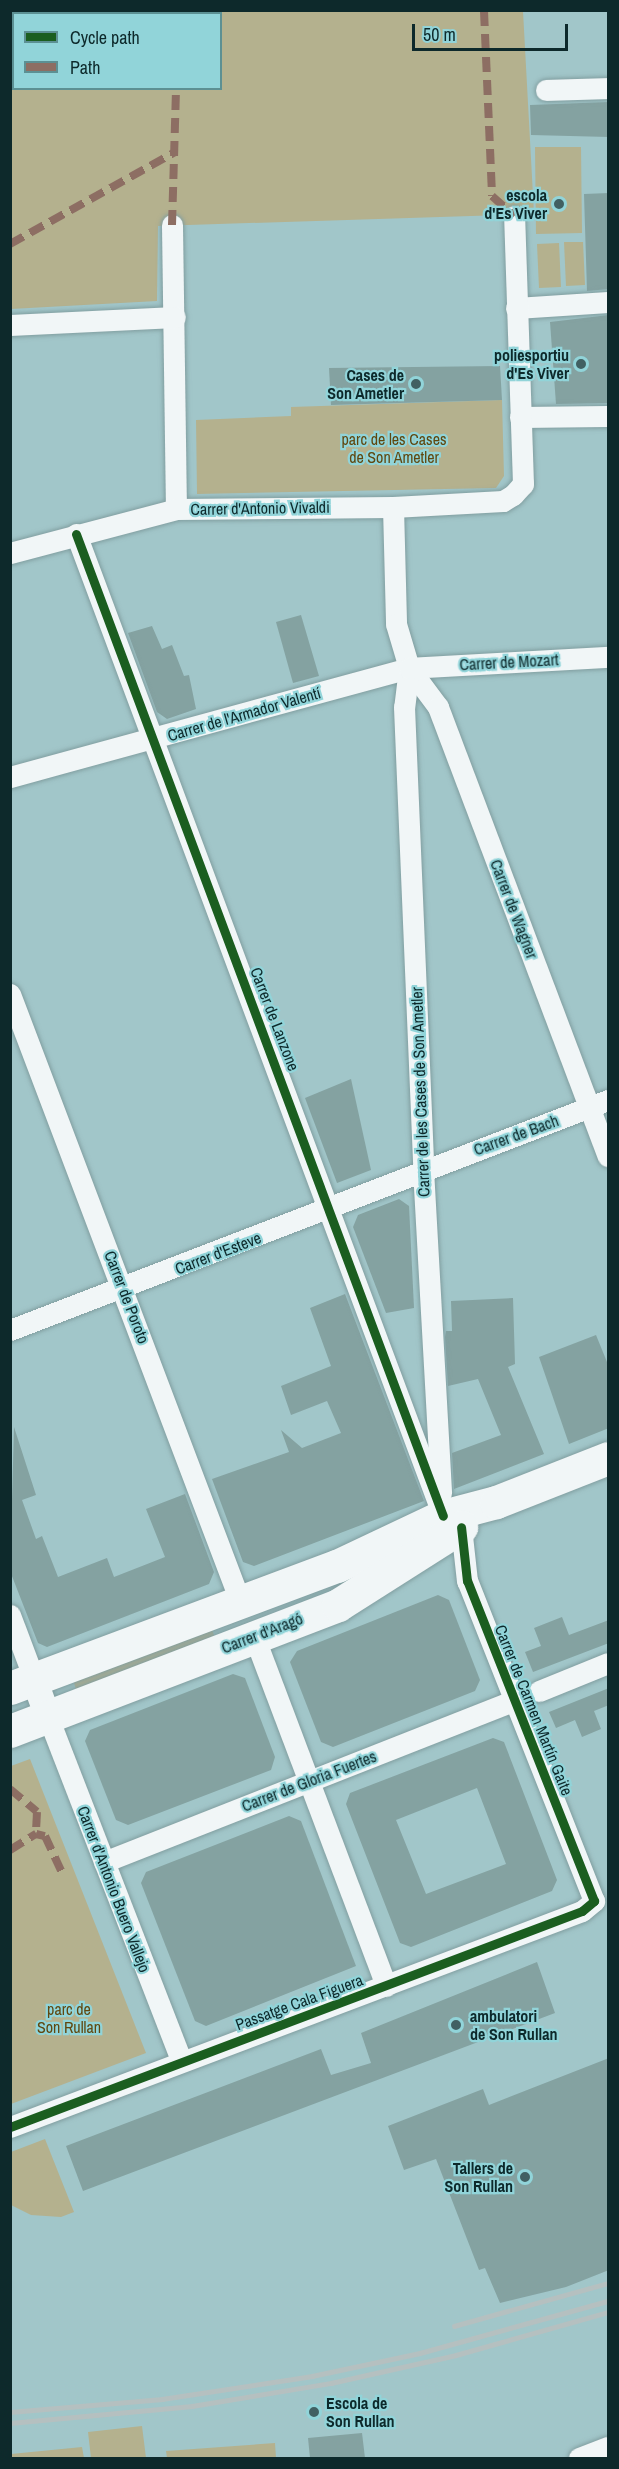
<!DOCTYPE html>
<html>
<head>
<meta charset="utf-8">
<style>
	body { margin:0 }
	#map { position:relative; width:619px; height:2469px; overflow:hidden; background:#a1c6c9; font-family:"Archivo Narrow",sans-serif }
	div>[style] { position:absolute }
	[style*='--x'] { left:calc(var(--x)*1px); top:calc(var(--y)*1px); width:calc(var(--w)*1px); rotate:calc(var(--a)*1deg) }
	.green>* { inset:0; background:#b4b18e }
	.building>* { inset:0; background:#84a2a1 }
	.roads { filter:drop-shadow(0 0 2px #819ea0) drop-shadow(0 0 2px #819ea0) }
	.minor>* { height:21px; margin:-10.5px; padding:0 10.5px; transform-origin:10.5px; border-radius:10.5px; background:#f1f6f7 }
	.tertiary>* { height:26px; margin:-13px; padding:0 13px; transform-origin:13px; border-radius:13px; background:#f1f6f7 }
	.primary>* { height:33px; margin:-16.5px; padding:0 16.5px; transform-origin:16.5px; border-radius:16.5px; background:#f1f6f7 }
	.rail>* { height:4.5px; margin:-2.25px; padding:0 2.25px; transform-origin:2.25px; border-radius:2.25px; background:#b5c0c0 }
	.quiet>* { height:8px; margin-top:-4px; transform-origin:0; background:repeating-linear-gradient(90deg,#8d6e63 0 15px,transparent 0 23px) }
	.cycleway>* { height:9px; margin:-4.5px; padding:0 4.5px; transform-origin:4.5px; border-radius:4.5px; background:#1b5e20 }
	.dots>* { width:16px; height:16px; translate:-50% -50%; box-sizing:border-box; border:3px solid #91d4d9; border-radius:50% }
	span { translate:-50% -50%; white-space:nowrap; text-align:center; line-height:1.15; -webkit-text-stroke:4.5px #91d4d9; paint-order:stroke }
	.poi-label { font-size:16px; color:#0d292b; font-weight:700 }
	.right { translate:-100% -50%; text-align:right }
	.left { translate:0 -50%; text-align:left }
	.park-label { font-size:16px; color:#60470f }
	.street-label { font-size:16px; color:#0d292b }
	.frame { position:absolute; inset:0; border:12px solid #0d292b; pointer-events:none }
	.legend { position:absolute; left:12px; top:12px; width:210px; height:78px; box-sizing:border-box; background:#91d4d9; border:2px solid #5c9093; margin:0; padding:8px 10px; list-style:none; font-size:18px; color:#0d292b }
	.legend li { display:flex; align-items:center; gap:12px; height:30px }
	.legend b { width:30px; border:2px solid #5c9093 }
	.scale { position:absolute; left:412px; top:24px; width:156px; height:27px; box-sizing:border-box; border:3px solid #0d292b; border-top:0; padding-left:8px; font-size:18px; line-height:21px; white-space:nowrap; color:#0d292b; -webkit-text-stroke:4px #91d4d9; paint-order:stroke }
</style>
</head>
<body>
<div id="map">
	<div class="green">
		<div style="clip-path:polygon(evenodd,11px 11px,523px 11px,534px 214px,158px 226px,157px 301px,11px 309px,11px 11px,14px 14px,220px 14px,220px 88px,14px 88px,14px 14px)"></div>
		<div style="clip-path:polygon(535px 147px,581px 147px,582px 233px,536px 234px)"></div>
		<div style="clip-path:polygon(564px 242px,583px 242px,585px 285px,566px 286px)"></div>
		<div style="clip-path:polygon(559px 243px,561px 287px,539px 288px,537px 244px)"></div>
		<div style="clip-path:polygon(502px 400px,504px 476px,496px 488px,197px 494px,196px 420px,291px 416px,291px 407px)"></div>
		<div style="clip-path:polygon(211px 1627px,215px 1638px,77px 1692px,73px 1680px)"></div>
		<div style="clip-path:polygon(30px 1759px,146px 2053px,11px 2104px,11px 1766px)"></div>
		<div style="clip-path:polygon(45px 2139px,74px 2212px,61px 2217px,31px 2215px,11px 2205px,11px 2152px)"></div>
		<div style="clip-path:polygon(142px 2426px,146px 2458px,91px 2458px,88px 2432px)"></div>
		<div style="clip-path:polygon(275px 2443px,276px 2458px,167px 2458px,166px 2451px)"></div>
		<div style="clip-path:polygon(82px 2447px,84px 2458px,11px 2458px,11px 2454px)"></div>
	</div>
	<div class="building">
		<div style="clip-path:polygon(609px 102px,609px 137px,531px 135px,530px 105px)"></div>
		<div style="clip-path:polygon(609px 193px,609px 289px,587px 291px,584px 194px)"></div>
		<div style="clip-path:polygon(609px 315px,609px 403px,556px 404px,550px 322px)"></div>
		<div style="clip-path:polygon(500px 366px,502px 400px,331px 405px,329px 368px)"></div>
		<div style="clip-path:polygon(301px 615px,319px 676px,293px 683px,276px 622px)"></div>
		<div style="clip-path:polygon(152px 626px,162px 649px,172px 645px,184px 676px,189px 675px,196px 709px,167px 719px,157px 712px,128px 633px)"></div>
		<div style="clip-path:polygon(351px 1079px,371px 1170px,337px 1183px,305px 1098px)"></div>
		<div style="clip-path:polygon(399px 1199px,409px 1206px,414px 1308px,386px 1313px,353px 1227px,358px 1215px)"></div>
		<div style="clip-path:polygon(345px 1294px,424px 1501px,254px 1566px,243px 1562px,212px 1479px,289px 1452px,281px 1430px,302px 1448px,341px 1433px,327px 1401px,291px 1415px,281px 1386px,331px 1366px,310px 1308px)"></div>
		<div style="clip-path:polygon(513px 1298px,515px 1364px,508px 1367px,544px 1454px,454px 1489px,452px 1453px,501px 1435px,478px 1379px,448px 1386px,445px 1337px,446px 1331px,452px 1331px,451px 1301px)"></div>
		<div style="clip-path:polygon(596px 1335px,609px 1367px,609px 1428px,569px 1444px,539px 1357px)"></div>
		<div style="clip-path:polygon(14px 1427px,36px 1495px,22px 1500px,36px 1539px,42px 1536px,58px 1577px,107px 1558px,114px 1577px,165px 1557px,146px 1509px,185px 1494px,214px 1572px,209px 1584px,47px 1647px,38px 1643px,10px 1571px)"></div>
		<div style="clip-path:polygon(438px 1595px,449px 1600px,480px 1680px,475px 1691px,333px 1747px,321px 1742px,290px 1662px,297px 1651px)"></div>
		<div style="clip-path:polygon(562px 1617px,569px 1635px,609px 1620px,609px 1643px,533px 1672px,525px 1652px,541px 1646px,534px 1628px)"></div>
		<div style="clip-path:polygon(233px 1674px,245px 1678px,275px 1757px,271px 1770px,128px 1825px,116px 1820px,85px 1741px,90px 1730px)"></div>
		<div style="clip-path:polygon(609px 1688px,609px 1705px,594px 1711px,601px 1729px,582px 1737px,575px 1720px,556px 1728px,549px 1712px)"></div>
		<div style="clip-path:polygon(evenodd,493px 1738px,504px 1742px,557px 1880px,552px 1891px,411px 1947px,400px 1943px,346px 1804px,350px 1793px,493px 1738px,477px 1788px,506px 1864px,426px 1894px,396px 1820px,477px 1788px)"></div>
		<div style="clip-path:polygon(289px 1816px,301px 1821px,356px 1966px,206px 2026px,195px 2021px,141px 1883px,146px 1872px)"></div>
		<div style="clip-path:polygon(537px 1962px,555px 2013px,83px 2191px,66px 2146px,321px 2049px,331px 2075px,371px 2063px,361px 2033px)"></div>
		<div style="clip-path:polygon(609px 2058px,609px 2270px,566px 2287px,500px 2303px,485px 2268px,479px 2270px,436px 2159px,404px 2170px,388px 2126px,483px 2089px,489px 2105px)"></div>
		<div style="clip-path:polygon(362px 2433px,365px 2458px,310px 2458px,308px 2438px)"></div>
	</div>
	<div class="roads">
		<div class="minor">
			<div style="--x:546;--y:90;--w:62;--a:-1.8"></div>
			<div style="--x:172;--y:225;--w:284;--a:89.2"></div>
			<div style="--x:516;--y:308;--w:92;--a:-3.7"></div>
			<div style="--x:10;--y:325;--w:165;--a:-2.8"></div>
			<div style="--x:520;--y:417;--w:88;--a:-0.7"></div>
			<div style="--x:393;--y:507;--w:117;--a:88.5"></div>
			<div style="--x:396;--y:624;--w:46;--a:73.5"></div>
			<div style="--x:409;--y:668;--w:49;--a:53.4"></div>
			<div style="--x:438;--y:707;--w:480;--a:69.3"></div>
			<div style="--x:76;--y:534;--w:1048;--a:69.51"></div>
			<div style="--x:10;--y:553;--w:172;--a:-14.8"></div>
			<div style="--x:176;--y:509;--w:217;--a:-0.5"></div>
			<div style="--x:393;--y:507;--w:110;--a:-3.1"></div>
			<div style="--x:503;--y:501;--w:12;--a:-31"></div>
			<div style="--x:513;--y:495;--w:15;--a:-48"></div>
			<div style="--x:523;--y:484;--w:268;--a:-91.9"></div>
			<div style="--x:409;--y:668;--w:39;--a:97"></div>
			<div style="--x:404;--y:707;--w:462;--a:87.6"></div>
			<div style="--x:423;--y:1169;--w:324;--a:86.8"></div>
			<div style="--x:10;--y:777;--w:414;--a:-15.3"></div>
			<div style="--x:409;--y:668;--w:199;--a:-3.2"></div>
			<div style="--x:10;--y:994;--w:649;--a:69.25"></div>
			<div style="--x:10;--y:1330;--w:641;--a:-21.04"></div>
			<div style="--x:10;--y:1615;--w:68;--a:69.4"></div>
			<div style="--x:254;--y:1636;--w:374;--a:69.3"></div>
			<div style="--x:539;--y:1691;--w:74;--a:-22.1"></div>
			<div style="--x:48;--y:1717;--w:368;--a:68.8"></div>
			<div style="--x:104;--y:1862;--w:440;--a:-21.5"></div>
			<div style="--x:10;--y:2127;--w:611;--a:-20.69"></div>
			<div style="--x:582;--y:1911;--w:16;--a:-40"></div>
			<div style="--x:594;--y:1901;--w:344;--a:-111.6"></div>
			<div style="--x:467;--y:1581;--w:54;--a:-96.3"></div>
			<div style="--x:579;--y:2458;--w:31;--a:-21"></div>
		</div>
		<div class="tertiary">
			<div style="--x:34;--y:1679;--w:40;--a:69.8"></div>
		</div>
		<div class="primary">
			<div style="--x:10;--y:1688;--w:349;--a:-20.5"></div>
			<div style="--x:337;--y:1566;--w:117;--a:-25.3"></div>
			<div style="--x:443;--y:1516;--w:55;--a:-14.8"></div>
			<div style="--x:496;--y:1502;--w:120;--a:-21.4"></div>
			<div style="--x:10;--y:1731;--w:351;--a:-21"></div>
			<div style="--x:338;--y:1605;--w:146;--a:-32.4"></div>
		</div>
	</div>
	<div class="rail">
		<div style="--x:454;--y:2326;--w:160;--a:-15.6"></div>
		<div style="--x:10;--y:2412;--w:153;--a:-4.9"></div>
		<div style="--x:162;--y:2399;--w:152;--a:-8.7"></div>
		<div style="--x:312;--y:2376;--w:110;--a:-12"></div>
		<div style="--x:420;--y:2353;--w:195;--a:-15.5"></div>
		<div style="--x:10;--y:2423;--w:183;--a:-5.3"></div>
		<div style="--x:192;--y:2406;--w:141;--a:-9.4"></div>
		<div style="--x:331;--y:2383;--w:128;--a:-12.6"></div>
		<div style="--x:456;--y:2355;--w:158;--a:-15.8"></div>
	</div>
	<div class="quiet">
		<div style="--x:484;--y:11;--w:185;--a:87.5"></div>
		<div style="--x:492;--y:196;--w:30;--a:42"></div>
		<div style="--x:177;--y:14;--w:4;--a:-90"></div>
		<div style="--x:172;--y:225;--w:137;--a:-88.3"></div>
		<div style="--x:10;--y:244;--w:189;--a:-29.1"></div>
		<div style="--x:10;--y:1789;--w:35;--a:40"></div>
		<div style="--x:37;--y:1812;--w:22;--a:93"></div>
		<div style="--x:10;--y:1850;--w:31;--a:-32"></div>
		<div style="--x:36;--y:1834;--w:9;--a:13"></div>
		<div style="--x:45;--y:1836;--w:45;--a:65.1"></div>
	</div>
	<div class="cycleway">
		<div style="--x:76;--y:534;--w:1048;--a:69.51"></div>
		<div style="--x:10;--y:2127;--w:611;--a:-20.69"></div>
		<div style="--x:582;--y:1911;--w:16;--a:-40"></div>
		<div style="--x:594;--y:1901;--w:344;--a:-111.6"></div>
		<div style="--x:467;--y:1581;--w:54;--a:-96.3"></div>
	</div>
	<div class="dots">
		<div style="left:559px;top:204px;background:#416062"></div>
		<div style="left:581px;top:364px;background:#416062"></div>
		<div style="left:416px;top:384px;background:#416062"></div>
		<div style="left:456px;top:2025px;background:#416062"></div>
		<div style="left:525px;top:2177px;background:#416062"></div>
		<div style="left:314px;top:2412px;background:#416062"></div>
	</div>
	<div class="poi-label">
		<span class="right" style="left:547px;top:204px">escola<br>d'Es Viver</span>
		<span class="right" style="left:569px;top:364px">poliesportiu<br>d'Es Viver</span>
		<span class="right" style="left:404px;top:384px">Cases de<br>Son Ametler</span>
		<span class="left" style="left:470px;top:2025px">ambulatori<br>de Son Rullan</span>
		<span class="right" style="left:513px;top:2177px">Tallers de<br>Son Rullan</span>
		<span class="left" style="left:326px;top:2412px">Escola de<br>Son Rullan</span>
	</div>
	<div class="park-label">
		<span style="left:394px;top:448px">parc de les Cases<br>de Son Ametler</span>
		<span style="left:69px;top:2018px">parc de<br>Son Rullan</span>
	</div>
	<div class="street-label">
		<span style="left:260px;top:508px;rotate:-1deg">Carrer d'Antonio Vivaldi</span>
		<span style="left:509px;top:662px;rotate:-3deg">Carrer de Mozart</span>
		<span style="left:244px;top:714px;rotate:-16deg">Carrer de l'Armador Valentí</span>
		<span style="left:514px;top:909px;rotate:69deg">Carrer de Wagner</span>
		<span style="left:275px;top:1019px;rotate:69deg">Carrer de Lanzone</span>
		<span style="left:420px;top:1092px;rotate:-92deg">Carrer de les Cases de Son Ametler</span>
		<span style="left:516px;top:1135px;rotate:-20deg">Carrer de Bach</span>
		<span style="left:218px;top:1253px;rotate:-21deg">Carrer d'Esteve</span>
		<span style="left:127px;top:1297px;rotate:69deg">Carrer de Poroto</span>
		<span style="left:262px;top:1633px;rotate:-21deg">Carrer d'Aragó</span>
		<span style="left:534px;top:1710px;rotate:68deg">Carrer de Carmen Martín Gaite</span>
		<span style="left:309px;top:1781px;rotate:-21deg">Carrer de Gloria Fuertes</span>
		<span style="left:114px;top:1889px;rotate:69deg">Carrer d'Antonio Buero Vallejo</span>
		<span style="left:299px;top:2002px;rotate:-20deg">Passatge Cala Figuera</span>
	</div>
	<div class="frame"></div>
	<ul class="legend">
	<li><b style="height:8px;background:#1b5e20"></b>Cycle path</li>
	<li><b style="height:8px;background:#8d6e63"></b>Path</li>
	</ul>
	<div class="scale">50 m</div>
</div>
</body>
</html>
